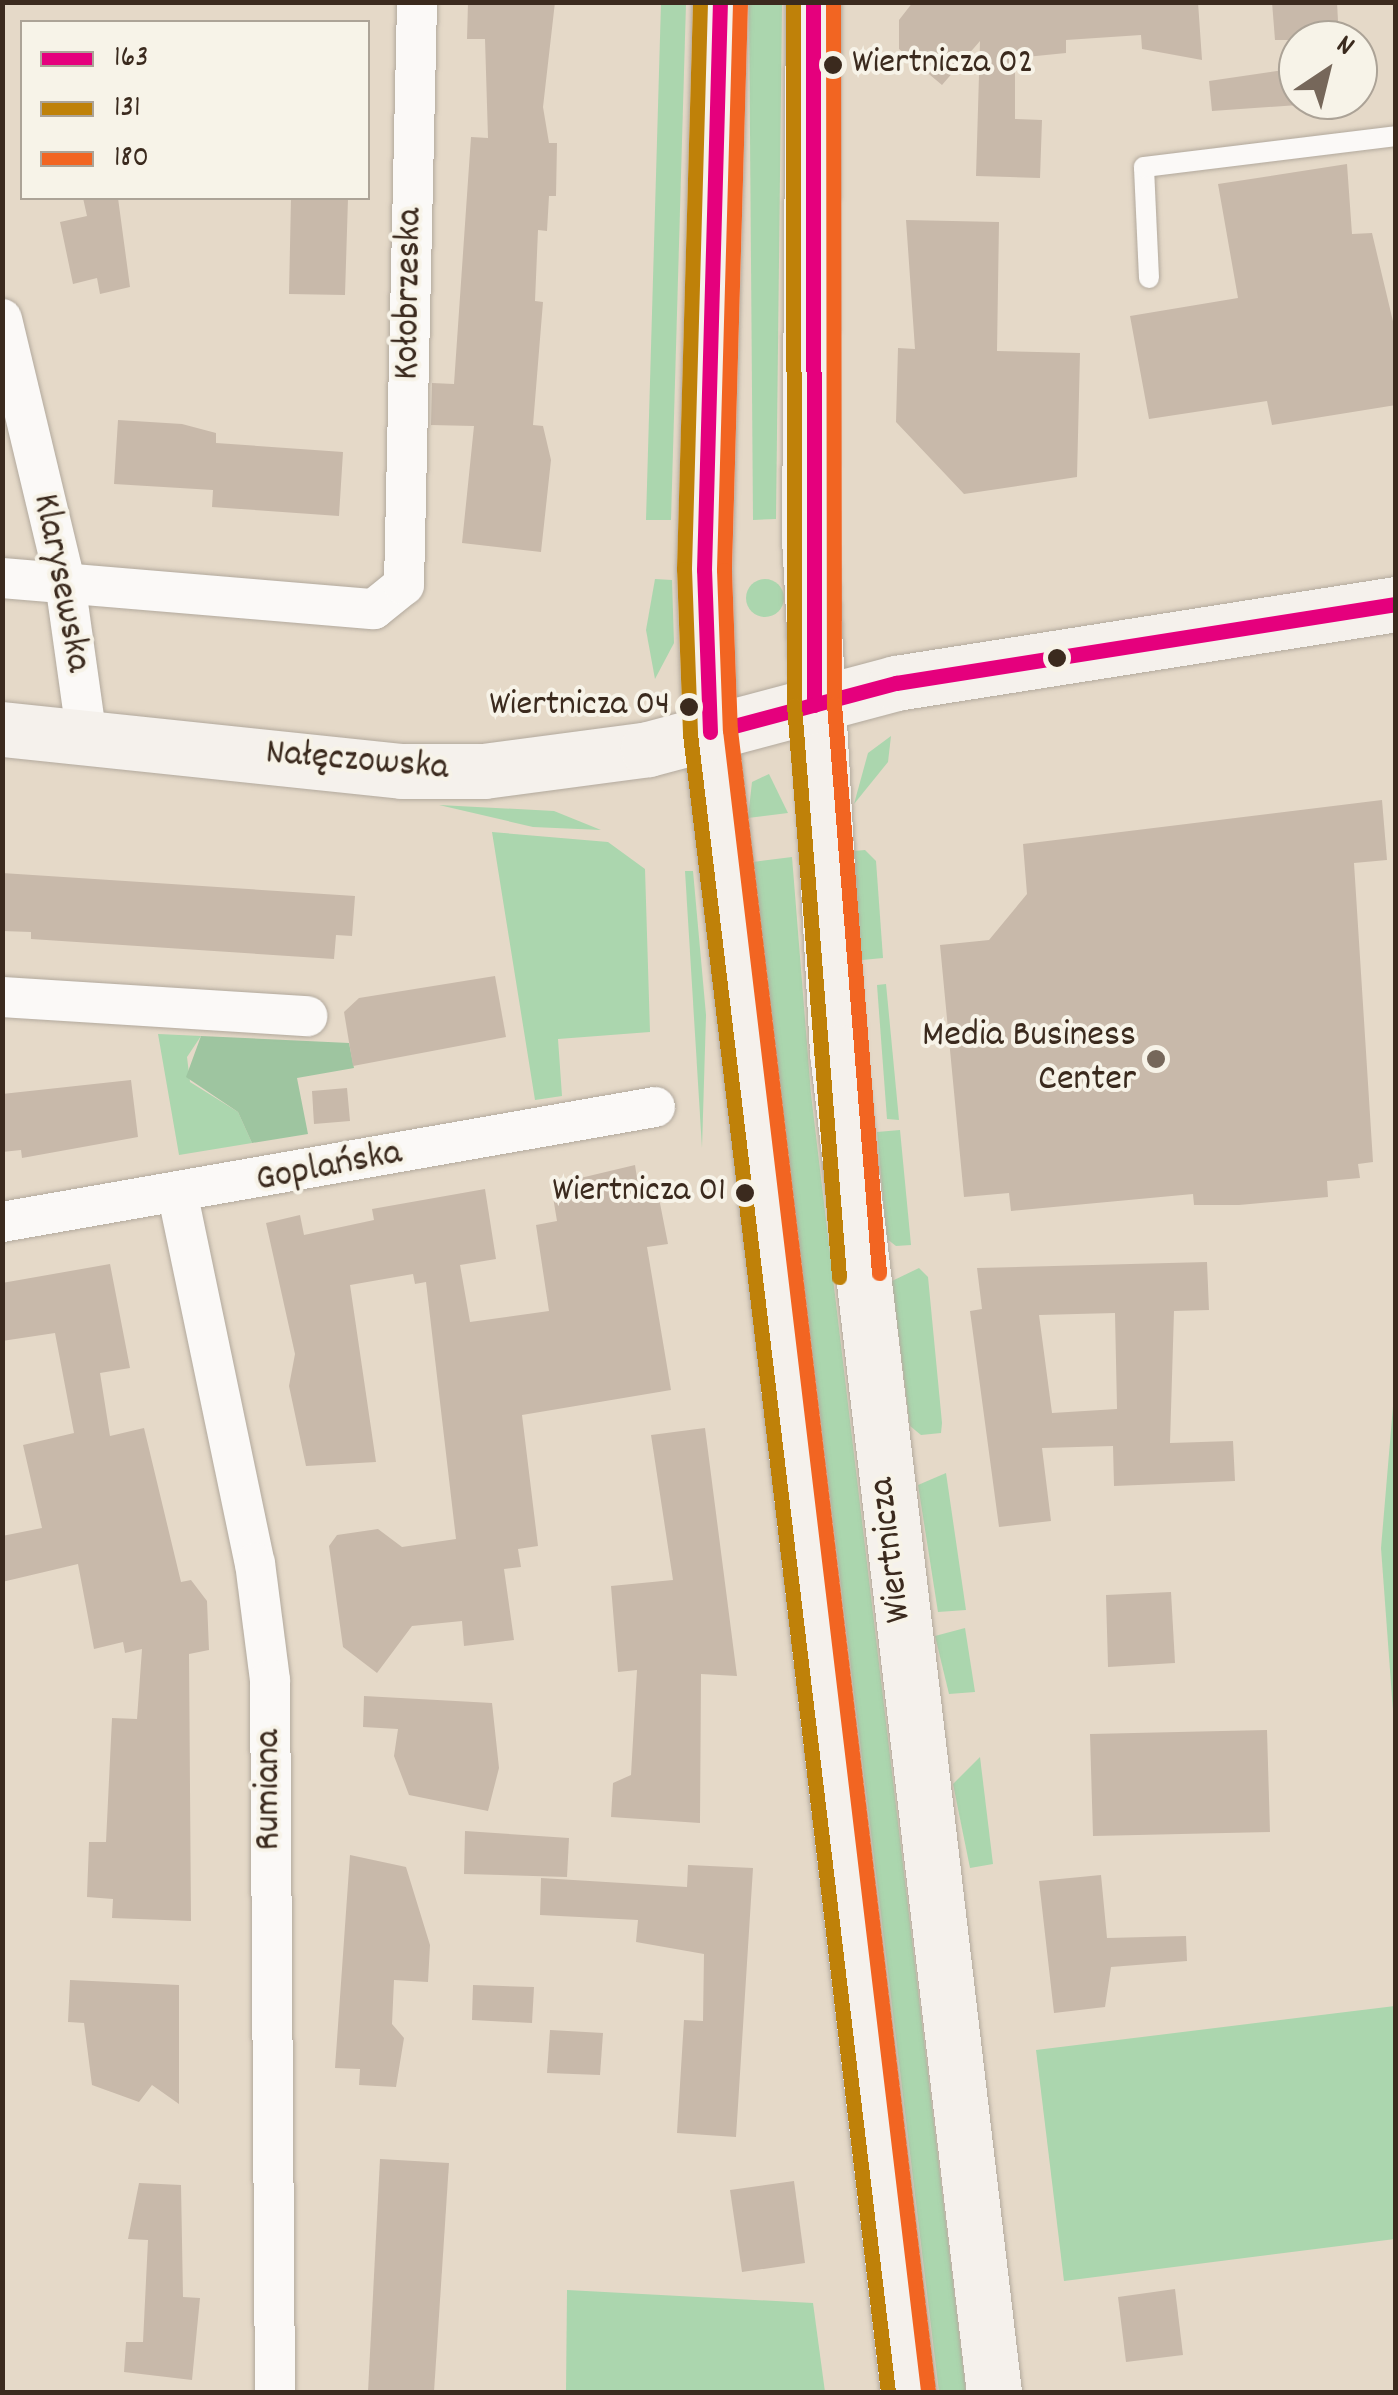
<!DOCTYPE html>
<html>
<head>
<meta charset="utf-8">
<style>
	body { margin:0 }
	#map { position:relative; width:1398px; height:2395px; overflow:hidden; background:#e5d9c8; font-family:Dekko,sans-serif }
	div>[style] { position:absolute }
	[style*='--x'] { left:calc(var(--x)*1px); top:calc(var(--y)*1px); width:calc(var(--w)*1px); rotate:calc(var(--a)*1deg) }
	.green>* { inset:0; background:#abd6ae }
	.round { border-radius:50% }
	.forest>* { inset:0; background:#9ec5a0 }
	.building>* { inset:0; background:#c8b9aa }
	.roads { filter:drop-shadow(0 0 2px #b2a99d) drop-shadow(0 0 2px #b2a99d) }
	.lane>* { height:20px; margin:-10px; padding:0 10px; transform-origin:10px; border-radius:10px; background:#fbf9f7 }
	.street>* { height:40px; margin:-20px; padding:0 20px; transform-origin:20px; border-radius:20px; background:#fbf9f7 }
	.secondary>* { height:55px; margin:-27.5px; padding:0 27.5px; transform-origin:27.5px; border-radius:27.5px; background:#f5f1ec }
	.bus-1>* { height:15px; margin:-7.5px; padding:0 7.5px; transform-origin:7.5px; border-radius:7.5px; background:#e5007d }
	.bus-2>* { height:15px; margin:-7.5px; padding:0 7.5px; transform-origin:7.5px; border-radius:7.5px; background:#bf8109 }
	.bus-3>* { height:15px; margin:-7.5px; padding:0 7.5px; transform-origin:7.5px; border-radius:7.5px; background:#f26522 }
	.dots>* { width:28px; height:28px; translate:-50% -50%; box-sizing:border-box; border:5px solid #f7f3e8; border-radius:50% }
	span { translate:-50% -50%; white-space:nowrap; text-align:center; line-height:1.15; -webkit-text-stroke:8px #f7f3e8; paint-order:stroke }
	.bus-label { font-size:36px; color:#3b2a1e }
	.left { translate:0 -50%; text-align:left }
	.right { translate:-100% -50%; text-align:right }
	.street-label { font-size:38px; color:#3b2a1e }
	.poi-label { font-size:38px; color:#3b2a1e }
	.frame { position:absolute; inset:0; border:5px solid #3b2a1e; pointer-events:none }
	.legend { position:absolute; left:20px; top:20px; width:350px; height:180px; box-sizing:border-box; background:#f7f3e8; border:2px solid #aca397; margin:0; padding:12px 18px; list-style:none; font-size:30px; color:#3b2a1e }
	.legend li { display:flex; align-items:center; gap:20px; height:50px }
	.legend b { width:50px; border:2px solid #aca397 }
	.north { position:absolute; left:1278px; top:20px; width:100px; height:100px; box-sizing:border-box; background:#f7f3e8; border:2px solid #aca397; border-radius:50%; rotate:35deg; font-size:28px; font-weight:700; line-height:40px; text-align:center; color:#3b2a1e }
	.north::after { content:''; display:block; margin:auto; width:35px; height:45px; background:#76675a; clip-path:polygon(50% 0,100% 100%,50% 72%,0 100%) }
</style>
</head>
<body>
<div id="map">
	<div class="green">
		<div style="clip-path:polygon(661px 3px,686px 3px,671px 520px,646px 520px)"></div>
		<div style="clip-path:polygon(749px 3px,782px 3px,776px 519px,753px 520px)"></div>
		<div style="clip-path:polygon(655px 579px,672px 580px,674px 643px,655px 679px,646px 630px)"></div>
		<div class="round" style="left:746px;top:579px;width:38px;height:38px"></div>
		<div style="clip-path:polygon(891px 736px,888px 762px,854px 804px,868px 753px)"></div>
		<div style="clip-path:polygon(769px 774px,788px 813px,748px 818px,752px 782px)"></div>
		<div style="clip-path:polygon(439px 805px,554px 811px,601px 830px,533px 827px)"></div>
		<div style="clip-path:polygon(492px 832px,608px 842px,645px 869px,650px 1032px,558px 1039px,562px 1096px,535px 1100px)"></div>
		<div style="clip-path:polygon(865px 850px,876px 861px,883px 958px,862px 960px,854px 851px)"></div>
		<div style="clip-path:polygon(792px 857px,811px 1094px,966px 2392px,939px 2392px,753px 862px)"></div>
		<div style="clip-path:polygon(685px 871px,693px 871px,706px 1015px,702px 1148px)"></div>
		<div style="clip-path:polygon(886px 984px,899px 1120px,887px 1119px,877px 985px)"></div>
		<div style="clip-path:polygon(158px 1034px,201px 1036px,187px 1057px,190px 1082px,238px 1112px,252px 1143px,179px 1155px)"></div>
		<div style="clip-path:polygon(900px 1130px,911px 1245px,896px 1246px,887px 1239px,877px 1132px)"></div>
		<div style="clip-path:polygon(919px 1268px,928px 1277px,942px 1423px,941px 1433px,921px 1435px,910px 1426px,892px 1281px)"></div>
		<div style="clip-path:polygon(1395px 1383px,1396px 1383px,1395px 1738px,1381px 1548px)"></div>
		<div style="clip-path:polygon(946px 1473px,966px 1610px,938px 1612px,918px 1485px)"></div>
		<div style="clip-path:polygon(965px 1628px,975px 1692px,949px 1694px,935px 1636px)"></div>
		<div style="clip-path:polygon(980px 1757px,993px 1864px,970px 1868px,953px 1784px)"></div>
		<div style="clip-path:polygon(1395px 2006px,1395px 2239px,1064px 2281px,1036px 2050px)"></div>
		<div style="clip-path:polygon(567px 2290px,813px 2303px,825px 2392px,566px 2392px)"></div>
	</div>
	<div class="forest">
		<div style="clip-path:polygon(201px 1036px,349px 1043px,354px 1068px,297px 1078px,308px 1134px,252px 1143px,238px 1112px,186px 1077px)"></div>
	</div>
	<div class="building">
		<div style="clip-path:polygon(468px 2px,555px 2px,543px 107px,549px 143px,557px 143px,556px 196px,549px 196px,547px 231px,538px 230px,535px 301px,543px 302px,533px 425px,543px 426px,551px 460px,541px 552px,462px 543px,474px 426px,431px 425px,432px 383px,454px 384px,471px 137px,488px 138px,485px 39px,467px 39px)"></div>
		<div style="clip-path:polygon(913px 2px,1198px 2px,1202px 60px,1142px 49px,1141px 35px,1066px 40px,1066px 53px,1015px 58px,1015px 119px,1042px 120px,1040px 178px,976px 176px,980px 41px,942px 85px,899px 49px,899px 20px)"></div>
		<div style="clip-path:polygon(1272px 2px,1337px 2px,1339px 40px,1275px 40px)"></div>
		<div style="clip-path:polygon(1298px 68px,1298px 105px,1212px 111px,1209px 81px)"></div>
		<div style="clip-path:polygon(1347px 164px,1352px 234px,1372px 233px,1396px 334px,1396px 405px,1272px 425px,1267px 401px,1149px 419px,1130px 316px,1238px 298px,1218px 184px)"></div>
		<div style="clip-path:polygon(83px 198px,118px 198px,130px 287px,100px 294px,97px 278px,73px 284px,60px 222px,87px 216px)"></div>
		<div style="clip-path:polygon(291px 198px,348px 198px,345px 295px,289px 294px)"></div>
		<div style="clip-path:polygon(906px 220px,999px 222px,997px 351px,1080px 353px,1077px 477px,964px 494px,896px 422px,898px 348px,915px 349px)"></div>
		<div style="clip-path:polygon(118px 420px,182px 424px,216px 433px,216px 443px,343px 452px,339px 516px,212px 507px,213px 490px,114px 484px)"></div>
		<div style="clip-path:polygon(1382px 800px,1387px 860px,1354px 863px,1373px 1162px,1358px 1164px,1360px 1178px,1327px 1181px,1328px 1197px,1239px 1205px,1194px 1205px,1193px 1194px,1011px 1211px,1009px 1193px,964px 1197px,940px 945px,989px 940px,1027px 894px,1023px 844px)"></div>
		<div style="clip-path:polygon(2px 873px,355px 896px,352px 936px,336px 935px,334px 959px,31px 939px,31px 932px,2px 931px)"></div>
		<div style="clip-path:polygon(495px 976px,506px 1037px,353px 1066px,344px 1012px,359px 998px)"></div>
		<div style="clip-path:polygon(131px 1080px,138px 1137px,22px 1158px,21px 1150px,2px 1152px,2px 1094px)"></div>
		<div style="clip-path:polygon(347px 1088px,350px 1121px,314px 1124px,312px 1091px)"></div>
		<div style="clip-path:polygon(635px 1165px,639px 1191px,657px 1188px,668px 1244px,647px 1247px,671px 1390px,522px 1415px,538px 1546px,518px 1549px,521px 1567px,504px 1569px,514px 1640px,464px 1646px,462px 1621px,412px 1626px,377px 1673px,343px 1647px,329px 1546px,337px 1535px,378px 1529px,402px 1547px,456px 1539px,426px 1282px,415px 1284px,413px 1274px,350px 1285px,376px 1462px,306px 1466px,289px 1386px,295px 1354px,266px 1223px,300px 1215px,304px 1235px,374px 1220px,372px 1209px,485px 1189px,496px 1259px,460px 1265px,470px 1322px,549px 1311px,536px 1225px,557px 1221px,551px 1185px)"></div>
		<div style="clip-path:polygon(evenodd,1207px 1262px,1209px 1310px,1174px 1311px,1170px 1443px,1233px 1441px,1235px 1481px,1114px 1486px,1113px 1446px,1042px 1448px,1051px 1521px,999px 1527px,970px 1311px,982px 1309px,977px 1268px,1207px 1262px,1115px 1313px,1117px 1409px,1052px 1413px,1039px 1315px,1115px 1313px)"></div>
		<div style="clip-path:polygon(110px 1264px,130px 1368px,100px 1373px,110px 1436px,144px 1428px,181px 1582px,191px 1580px,207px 1601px,209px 1650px,189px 1654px,191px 1921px,112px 1918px,113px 1899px,87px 1897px,89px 1842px,106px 1842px,112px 1718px,137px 1719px,142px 1649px,125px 1653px,123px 1642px,94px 1649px,78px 1564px,2px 1582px,2px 1536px,42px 1528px,23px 1445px,74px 1433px,55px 1333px,2px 1341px,2px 1283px)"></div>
		<div style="clip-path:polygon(705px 1428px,737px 1676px,701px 1674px,700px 1823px,611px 1817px,613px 1783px,631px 1775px,637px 1670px,618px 1672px,611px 1586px,673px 1580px,651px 1435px)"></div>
		<div style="clip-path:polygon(1171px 1592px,1175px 1663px,1108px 1667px,1106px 1595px)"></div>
		<div style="clip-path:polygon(364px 1696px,492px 1703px,499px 1768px,488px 1811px,409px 1795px,394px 1756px,398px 1729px,363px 1727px)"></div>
		<div style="clip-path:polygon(1267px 1730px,1270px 1832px,1093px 1836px,1090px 1734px)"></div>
		<div style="clip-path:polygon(465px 1831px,569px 1838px,567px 1877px,464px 1874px)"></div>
		<div style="clip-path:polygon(350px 1855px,406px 1867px,430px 1945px,428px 1982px,394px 1980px,392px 2024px,404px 2038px,396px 2087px,359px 2085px,360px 2069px,335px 2068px)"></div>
		<div style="clip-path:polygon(688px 1865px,753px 1868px,736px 2137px,677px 2133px,684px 2020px,703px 2021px,704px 1954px,636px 1942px,638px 1920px,540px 1915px,541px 1878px,687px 1887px)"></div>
		<div style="clip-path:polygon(1101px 1875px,1107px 1938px,1186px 1936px,1187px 1961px,1111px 1967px,1105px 2007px,1054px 2013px,1039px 1881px)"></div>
		<div style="clip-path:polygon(70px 1980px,179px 1985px,179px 2104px,152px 2085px,139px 2102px,92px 2085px,84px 2023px,68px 2022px)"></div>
		<div style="clip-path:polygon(473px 1985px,534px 1987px,532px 2023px,472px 2020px)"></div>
		<div style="clip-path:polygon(550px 2030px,603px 2033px,600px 2075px,547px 2073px)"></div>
		<div style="clip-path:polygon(380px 2159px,449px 2163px,434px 2392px,368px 2392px)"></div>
		<div style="clip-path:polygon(794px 2181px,805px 2263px,742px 2272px,730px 2190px)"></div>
		<div style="clip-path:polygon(139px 2183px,181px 2185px,183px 2297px,200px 2298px,192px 2380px,124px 2372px,126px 2342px,143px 2342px,148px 2240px,128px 2239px)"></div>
		<div style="clip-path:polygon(1175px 2289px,1183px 2355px,1126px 2362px,1118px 2297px)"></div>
	</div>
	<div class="roads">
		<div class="lane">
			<div style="--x:1149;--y:278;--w:111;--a:-92.6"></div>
			<div style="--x:1144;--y:167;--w:254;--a:-7"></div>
		</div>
		<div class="street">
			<div style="--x:2;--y:319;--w:270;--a:76.5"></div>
			<div style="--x:65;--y:582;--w:150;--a:82"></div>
			<div style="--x:2;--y:578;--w:373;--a:4.8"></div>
			<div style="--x:374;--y:609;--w:38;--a:-39"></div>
			<div style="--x:404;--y:585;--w:583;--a:-88.72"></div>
			<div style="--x:2;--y:997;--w:306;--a:3.6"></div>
			<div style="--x:178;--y:1196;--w:375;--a:78.2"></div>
			<div style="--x:255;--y:1563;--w:118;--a:82.7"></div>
			<div style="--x:270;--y:1680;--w:712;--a:89.6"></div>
			<div style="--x:2;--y:1222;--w:663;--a:-9.99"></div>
		</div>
		<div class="secondary">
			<div style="--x:720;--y:2;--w:568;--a:91.61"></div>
			<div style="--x:704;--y:570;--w:162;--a:87.9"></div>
			<div style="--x:710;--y:732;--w:1672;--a:83.2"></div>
			<div style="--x:813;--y:2;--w:536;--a:90.43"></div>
			<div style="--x:809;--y:538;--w:515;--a:86.88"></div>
			<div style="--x:837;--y:1052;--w:1349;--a:83.32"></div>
			<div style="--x:2;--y:729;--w:402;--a:6"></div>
			<div style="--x:402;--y:771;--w:82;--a:0"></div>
			<div style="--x:484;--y:771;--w:165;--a:-7.6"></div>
			<div style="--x:648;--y:749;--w:257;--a:-14.9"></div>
			<div style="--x:896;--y:683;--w:506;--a:-8.98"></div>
		</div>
	</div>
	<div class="bus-1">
		<div style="--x:813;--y:2;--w:703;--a:89.92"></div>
		<div style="--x:734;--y:726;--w:168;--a:-14.9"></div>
		<div style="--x:896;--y:683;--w:506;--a:-8.98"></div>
		<div style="--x:710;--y:732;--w:162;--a:-92.1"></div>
		<div style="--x:704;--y:570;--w:568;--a:-88.39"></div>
	</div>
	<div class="bus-2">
		<div style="--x:700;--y:2;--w:567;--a:91.62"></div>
		<div style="--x:684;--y:569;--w:165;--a:87.9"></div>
		<div style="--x:690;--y:734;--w:1670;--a:83.19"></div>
		<div style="--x:793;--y:2;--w:703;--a:89.92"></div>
		<div style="--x:794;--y:705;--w:574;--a:85.5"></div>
	</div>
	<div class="bus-3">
		<div style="--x:833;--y:2;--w:702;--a:89.92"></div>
		<div style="--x:834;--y:704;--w:571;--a:85.48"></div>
		<div style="--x:740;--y:3;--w:567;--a:91.62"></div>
		<div style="--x:724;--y:570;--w:160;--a:87.9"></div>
		<div style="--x:730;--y:730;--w:1672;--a:83.2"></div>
	</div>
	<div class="dots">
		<div style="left:833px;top:65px;background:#3b2a1e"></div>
		<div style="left:1057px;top:658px;background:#3b2a1e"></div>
		<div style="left:689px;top:707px;background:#3b2a1e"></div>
		<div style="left:1156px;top:1059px;background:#76675a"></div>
		<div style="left:745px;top:1193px;background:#3b2a1e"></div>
	</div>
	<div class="bus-label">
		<span class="left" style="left:852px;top:65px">Wiertnicza 02</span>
		<span class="right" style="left:670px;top:707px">Wiertnicza 04</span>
		<span class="right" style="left:726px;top:1193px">Wiertnicza 01</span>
	</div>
	<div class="street-label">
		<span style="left:410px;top:294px;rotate:-89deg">Kołobrzeska</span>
		<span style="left:60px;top:583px;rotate:79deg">Klarysewska</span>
		<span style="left:357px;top:762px;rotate:5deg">Nałęczowska</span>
		<span style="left:329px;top:1168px;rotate:-11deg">Goplańska</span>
		<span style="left:892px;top:1550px;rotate:-97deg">Wiertnicza</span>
		<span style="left:270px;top:1790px;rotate:-90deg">Rumiana</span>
	</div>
	<div class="poi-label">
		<span class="right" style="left:1136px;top:1059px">Media Business<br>Center</span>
	</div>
	<div class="frame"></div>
	<ul class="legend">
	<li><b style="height:12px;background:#e5007d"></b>163</li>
	<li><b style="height:12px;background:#bf8109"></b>131</li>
	<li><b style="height:12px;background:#f26522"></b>180</li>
	</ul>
	<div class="north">N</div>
</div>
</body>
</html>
